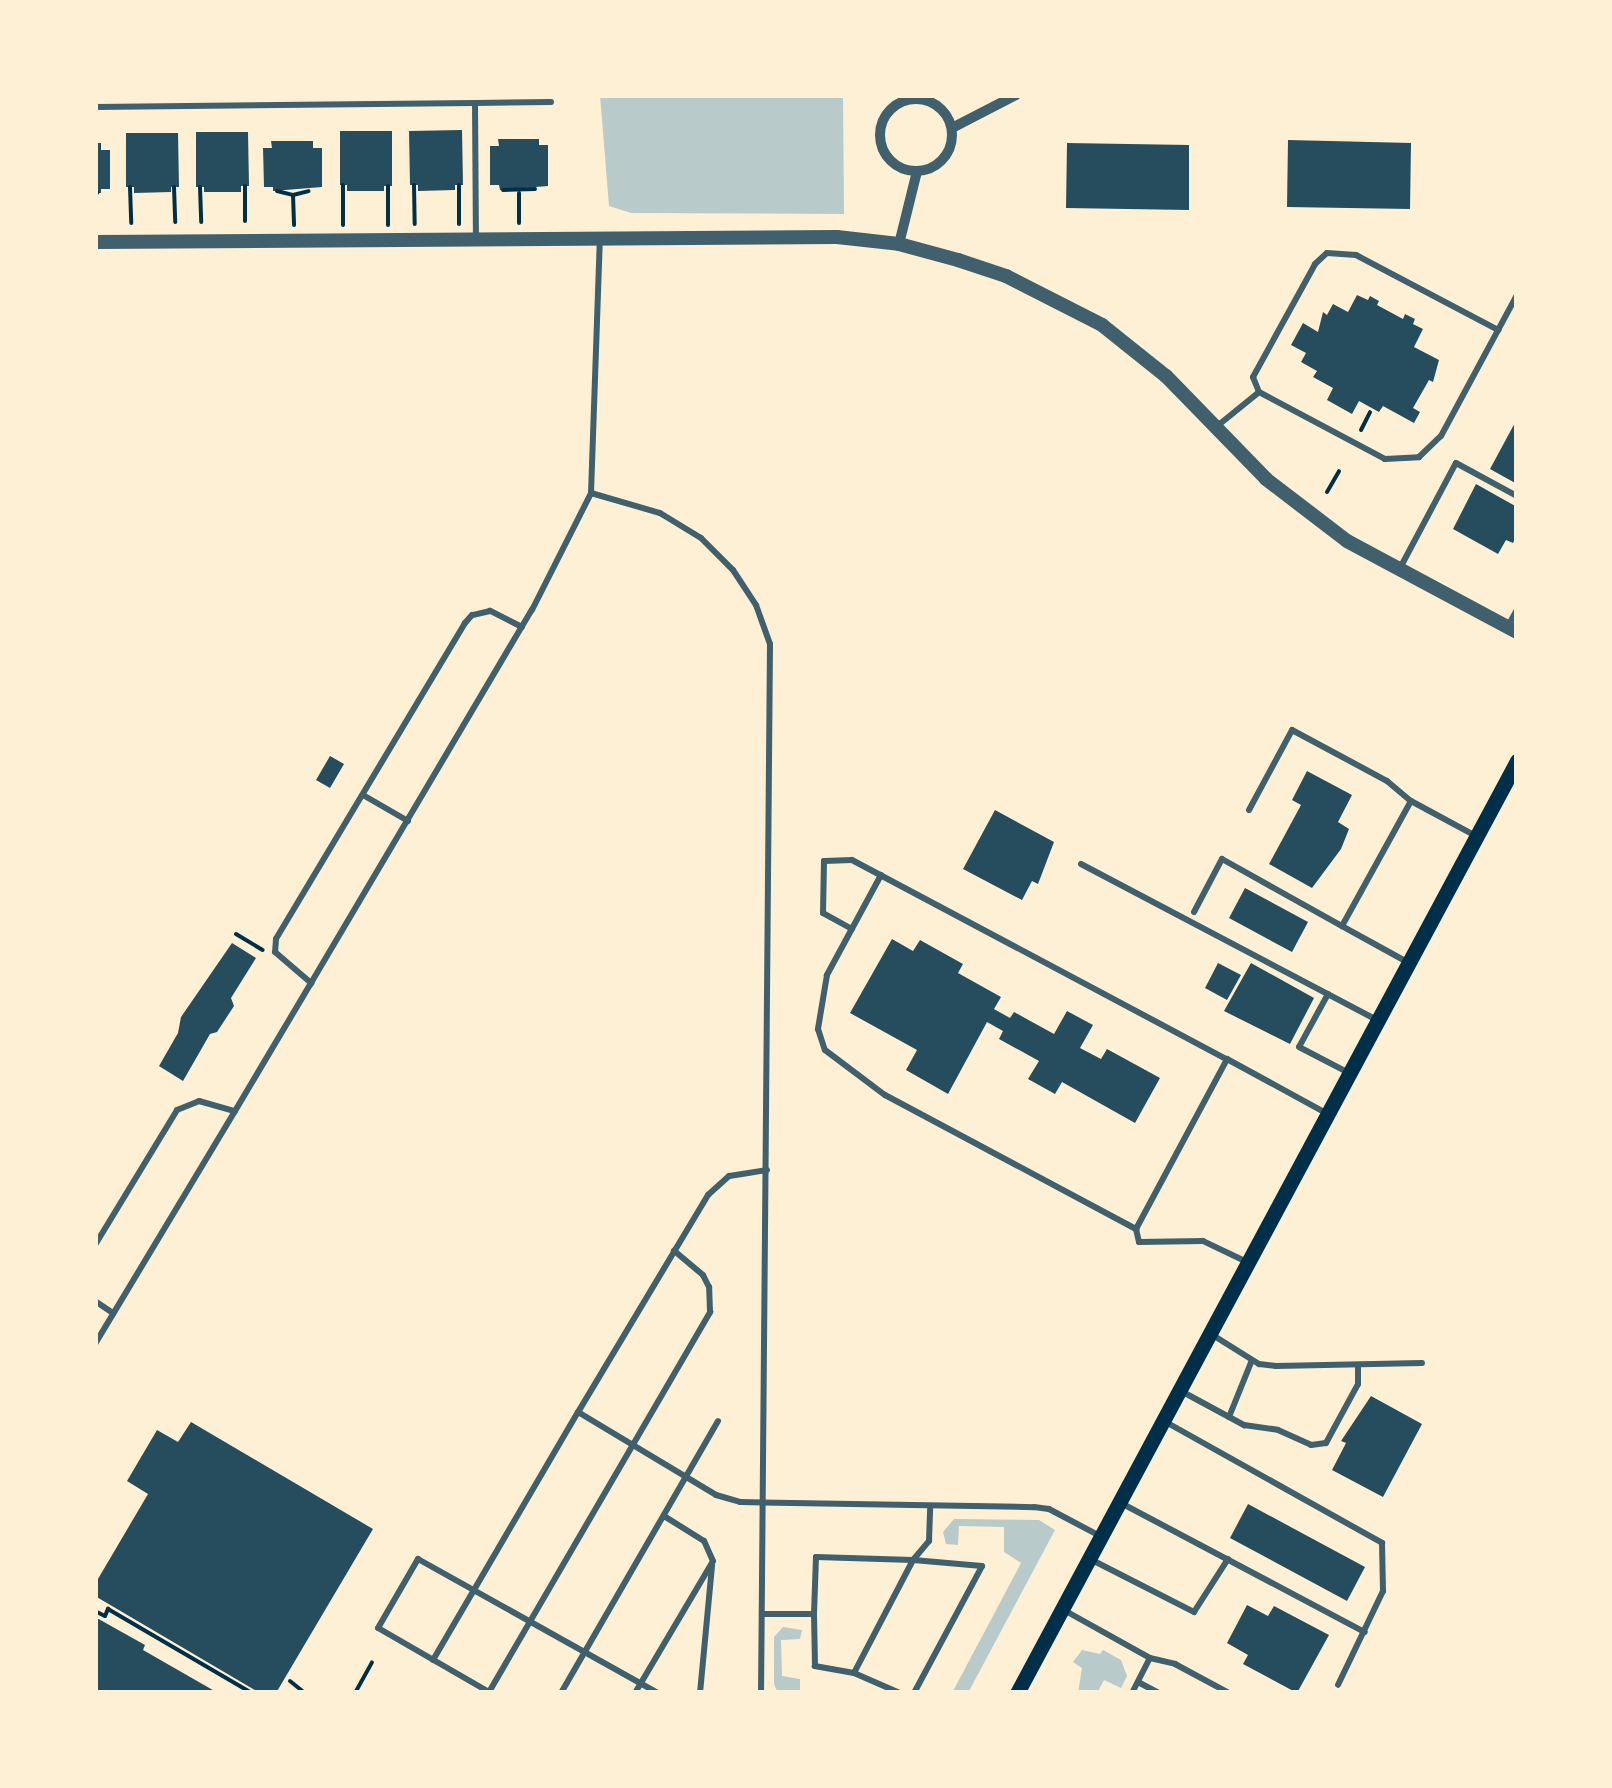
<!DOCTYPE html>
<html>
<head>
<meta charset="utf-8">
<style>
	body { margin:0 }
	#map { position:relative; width:1612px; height:1788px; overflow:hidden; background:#fdf0d5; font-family:"Sofia Sans Condensed",sans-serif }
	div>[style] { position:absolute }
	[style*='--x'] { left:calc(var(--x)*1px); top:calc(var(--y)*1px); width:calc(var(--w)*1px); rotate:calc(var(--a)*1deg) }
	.green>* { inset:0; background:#b9caca }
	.building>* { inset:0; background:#264d5e }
	.path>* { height:4px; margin:-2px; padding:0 2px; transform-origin:2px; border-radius:2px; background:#003049 }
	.service>* { height:6px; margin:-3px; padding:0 3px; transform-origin:3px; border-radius:3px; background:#3f606c }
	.minor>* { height:10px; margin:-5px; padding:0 5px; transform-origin:5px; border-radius:5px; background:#3f606c }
	.minor>.ring { margin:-5px; padding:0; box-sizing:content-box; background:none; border:10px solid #3f606c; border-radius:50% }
	.tertiary>* { height:14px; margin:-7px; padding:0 7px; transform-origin:7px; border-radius:7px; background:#3f606c }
	.secondary>* { height:15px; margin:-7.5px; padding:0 7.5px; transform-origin:7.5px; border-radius:7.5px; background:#003049 }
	span { translate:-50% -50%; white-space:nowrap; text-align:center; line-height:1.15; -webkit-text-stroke:10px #fdf0d5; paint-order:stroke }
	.frame { position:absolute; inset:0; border:98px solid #fdf0d5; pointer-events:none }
</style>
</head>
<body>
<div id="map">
	<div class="green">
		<div style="clip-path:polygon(600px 95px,843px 95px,844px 214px,631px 213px,609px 206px)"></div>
		<div style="clip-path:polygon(954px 1519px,1039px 1520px,1055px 1530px,968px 1693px,952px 1693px,1021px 1563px,1004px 1552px,1004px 1527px,959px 1526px,958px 1545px,946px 1544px,943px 1532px)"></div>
		<div style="clip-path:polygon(783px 1627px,802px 1630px,800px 1639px,781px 1640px,782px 1676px,800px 1679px,800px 1693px,778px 1693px,774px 1684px,774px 1637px)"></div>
		<div style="clip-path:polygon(1082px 1650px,1100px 1654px,1103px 1650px,1121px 1660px,1127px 1676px,1121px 1688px,1104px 1680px,1097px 1693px,1078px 1693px,1082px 1668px,1073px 1662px)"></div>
	</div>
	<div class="building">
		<div style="clip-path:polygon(462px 130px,463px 185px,455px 185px,455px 190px,418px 191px,418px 185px,410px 185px,409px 131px)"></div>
		<div style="clip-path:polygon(340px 131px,392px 131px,392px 186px,384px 186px,384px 191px,347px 191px,347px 185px,340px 185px)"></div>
		<div style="clip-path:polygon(196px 132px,248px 132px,249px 186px,241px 186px,241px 192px,204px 192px,204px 187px,196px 187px)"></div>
		<div style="clip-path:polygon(126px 133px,178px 133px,179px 187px,171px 187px,171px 192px,134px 193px,134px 187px,126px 187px)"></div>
		<div style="clip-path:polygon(498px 139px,539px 139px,539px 145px,548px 145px,548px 186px,500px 190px,499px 185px,490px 185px,490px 146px,499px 146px)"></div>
		<div style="clip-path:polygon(1288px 140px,1411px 143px,1410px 209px,1287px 207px)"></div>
		<div style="clip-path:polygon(271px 141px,313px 141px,313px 148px,322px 148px,322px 187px,273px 191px,273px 187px,264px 187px,263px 148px,272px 148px)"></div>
		<div style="clip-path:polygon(95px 143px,101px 143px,101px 150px,110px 150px,110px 189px,101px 189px,101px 193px,95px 193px)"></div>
		<div style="clip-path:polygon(1067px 143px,1189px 145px,1189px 210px,1066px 208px)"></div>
		<div style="clip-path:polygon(1357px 295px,1368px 300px,1370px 296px,1379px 301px,1377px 305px,1403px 319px,1405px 314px,1415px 319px,1413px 324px,1423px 329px,1414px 347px,1439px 360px,1433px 382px,1429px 380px,1413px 408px,1420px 412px,1414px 423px,1383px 406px,1379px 412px,1359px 401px,1352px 414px,1327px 400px,1333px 388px,1313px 377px,1317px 371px,1301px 362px,1306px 353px,1291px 345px,1303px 323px,1318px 332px,1323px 312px,1327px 315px,1333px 304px,1348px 312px)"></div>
		<div style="clip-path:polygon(1517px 419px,1517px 484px,1490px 469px)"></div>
		<div style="clip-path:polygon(1476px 484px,1517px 507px,1517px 535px,1513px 543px,1506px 540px,1498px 554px,1453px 529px)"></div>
		<div style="clip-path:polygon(330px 756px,344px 764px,330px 788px,316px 780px)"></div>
		<div style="clip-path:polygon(1307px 771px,1352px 795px,1338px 822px,1349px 829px,1341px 849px,1312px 888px,1269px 864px,1301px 805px,1292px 800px)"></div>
		<div style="clip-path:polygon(995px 810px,1054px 842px,1038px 884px,1032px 881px,1022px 900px,963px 869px)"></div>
		<div style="clip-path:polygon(1245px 888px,1308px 922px,1292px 952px,1229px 918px)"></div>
		<div style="clip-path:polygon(892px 939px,913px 951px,920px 940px,963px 964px,958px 973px,1001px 997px,994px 1009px,1010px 1018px,1014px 1012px,1054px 1034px,1067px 1011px,1093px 1025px,1080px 1048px,1101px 1059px,1107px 1049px,1160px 1078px,1135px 1123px,1062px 1082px,1055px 1094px,1028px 1079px,1039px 1061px,999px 1039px,1003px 1031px,987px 1022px,948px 1094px,906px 1070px,917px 1050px,850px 1013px)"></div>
		<div style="clip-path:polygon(232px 943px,256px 958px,231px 998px,234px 1006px,217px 1032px,210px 1034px,183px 1081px,159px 1066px,178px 1033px,181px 1017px)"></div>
		<div style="clip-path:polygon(1218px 963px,1241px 975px,1227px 1000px,1205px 988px)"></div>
		<div style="clip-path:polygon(1251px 963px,1314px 998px,1290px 1044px,1224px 1011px)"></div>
		<div style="clip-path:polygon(1371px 1396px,1422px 1424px,1383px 1497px,1332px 1470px,1346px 1443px,1341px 1441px)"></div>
		<div style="clip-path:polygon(191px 1422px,373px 1529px,276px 1693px,260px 1693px,95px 1596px,95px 1584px,148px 1494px,127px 1481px,157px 1430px,178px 1442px)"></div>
		<div style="clip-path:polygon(1248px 1504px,1365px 1567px,1347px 1601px,1230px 1538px)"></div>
		<div style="clip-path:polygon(1247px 1605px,1268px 1616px,1274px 1606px,1329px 1635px,1297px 1693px,1243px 1664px,1248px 1655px,1227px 1643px)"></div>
		<div style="clip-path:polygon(95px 1617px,145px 1645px,143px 1650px,218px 1693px,95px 1693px)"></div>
	</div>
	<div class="path">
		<div style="--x:414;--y:185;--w:39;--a:89"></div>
		<div style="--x:459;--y:185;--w:39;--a:90"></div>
		<div style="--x:245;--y:186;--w:35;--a:90"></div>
		<div style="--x:388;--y:186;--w:39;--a:90"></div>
		<div style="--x:130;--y:187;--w:36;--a:88"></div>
		<div style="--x:174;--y:187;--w:35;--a:88"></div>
		<div style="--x:200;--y:187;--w:35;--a:88"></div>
		<div style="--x:503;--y:190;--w:32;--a:-2"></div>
		<div style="--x:277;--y:191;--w:16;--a:14"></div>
		<div style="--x:293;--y:195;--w:30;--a:88"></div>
		<div style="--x:519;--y:193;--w:30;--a:90"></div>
		<div style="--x:293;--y:195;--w:16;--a:-14"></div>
		<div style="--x:95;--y:196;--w:4;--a:-56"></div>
		<div style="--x:343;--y:225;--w:40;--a:-90"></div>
		<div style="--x:1361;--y:430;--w:20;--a:-63"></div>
		<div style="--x:1327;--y:492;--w:24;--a:-60"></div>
		<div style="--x:236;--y:934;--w:31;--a:31"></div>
		<div style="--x:95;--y:1611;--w:11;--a:27"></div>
		<div style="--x:105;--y:1616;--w:8;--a:-67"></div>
		<div style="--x:108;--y:1609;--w:167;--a:30.3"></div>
		<div style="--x:290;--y:1681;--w:19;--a:39"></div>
		<div style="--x:355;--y:1693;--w:35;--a:-61"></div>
	</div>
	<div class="service">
		<div style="--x:475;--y:103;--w:76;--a:-0.8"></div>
		<div style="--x:95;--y:107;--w:380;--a:-0.6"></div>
		<div style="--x:475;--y:103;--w:134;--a:89.6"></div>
		<div style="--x:1259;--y:392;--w:16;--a:-112"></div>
		<div style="--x:1253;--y:377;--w:129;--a:-61.2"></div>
		<div style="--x:1315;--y:264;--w:16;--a:-43"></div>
		<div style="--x:1327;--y:253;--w:29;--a:4"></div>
		<div style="--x:1356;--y:255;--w:161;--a:27.8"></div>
		<div style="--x:1216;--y:427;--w:55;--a:-39.1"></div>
		<div style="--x:1259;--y:392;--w:143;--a:28"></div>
		<div style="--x:1385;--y:459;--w:34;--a:-3"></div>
		<div style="--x:1419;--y:457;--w:30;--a:-44"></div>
		<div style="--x:1441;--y:436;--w:160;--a:-61.7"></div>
		<div style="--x:591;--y:493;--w:72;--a:16.2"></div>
		<div style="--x:660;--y:513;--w:48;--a:31.4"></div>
		<div style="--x:701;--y:538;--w:45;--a:45"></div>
		<div style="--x:733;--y:570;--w:42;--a:56.7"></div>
		<div style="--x:756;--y:605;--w:41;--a:70.3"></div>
		<div style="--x:770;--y:644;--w:1049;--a:90.49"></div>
		<div style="--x:1399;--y:570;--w:121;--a:-62"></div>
		<div style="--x:1456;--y:463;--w:69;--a:28.4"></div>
		<div style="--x:1508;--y:626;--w:18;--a:-61"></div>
		<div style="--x:522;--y:627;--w:36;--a:-153"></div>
		<div style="--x:490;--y:611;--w:18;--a:167"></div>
		<div style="--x:472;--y:615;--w:11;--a:131"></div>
		<div style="--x:465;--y:623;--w:368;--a:120.9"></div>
		<div style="--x:276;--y:939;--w:13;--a:94"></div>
		<div style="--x:275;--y:952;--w:48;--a:40.7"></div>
		<div style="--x:311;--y:983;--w:434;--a:-59.4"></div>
		<div style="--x:532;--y:610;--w:131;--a:-63.2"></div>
		<div style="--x:591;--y:493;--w:254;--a:-88"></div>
		<div style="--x:363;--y:795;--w:52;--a:30"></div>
		<div style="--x:1249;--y:810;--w:91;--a:-61.7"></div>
		<div style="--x:1292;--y:730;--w:108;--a:28.2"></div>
		<div style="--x:1387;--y:781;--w:31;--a:40"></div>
		<div style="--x:1081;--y:864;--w:335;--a:27.8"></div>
		<div style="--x:881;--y:875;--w:114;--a:118.4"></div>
		<div style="--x:827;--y:975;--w:55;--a:99.5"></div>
		<div style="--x:818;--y:1029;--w:22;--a:72"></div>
		<div style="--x:825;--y:1050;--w:75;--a:36.9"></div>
		<div style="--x:885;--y:1095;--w:285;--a:28.1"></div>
		<div style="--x:1194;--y:912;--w:60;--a:-62.2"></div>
		<div style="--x:1222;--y:859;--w:137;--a:29.2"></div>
		<div style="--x:852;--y:929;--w:33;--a:-151"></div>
		<div style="--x:823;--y:913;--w:52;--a:-88.9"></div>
		<div style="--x:824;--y:861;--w:28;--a:-2"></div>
		<div style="--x:852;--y:860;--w:425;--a:28"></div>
		<div style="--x:1409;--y:963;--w:77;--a:-151.1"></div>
		<div style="--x:1342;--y:926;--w:143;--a:-61.1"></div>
		<div style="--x:1411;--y:801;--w:74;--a:28.3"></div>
		<div style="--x:1328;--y:994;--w:60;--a:118.7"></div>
		<div style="--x:1299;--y:1047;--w:54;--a:27.5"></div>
		<div style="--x:235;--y:1111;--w:149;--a:-59.3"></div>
		<div style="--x:767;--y:1170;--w:38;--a:171"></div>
		<div style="--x:729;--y:1176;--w:28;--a:138"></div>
		<div style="--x:708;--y:1195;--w:253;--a:120.9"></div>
		<div style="--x:578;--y:1412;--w:161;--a:31"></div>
		<div style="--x:716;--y:1495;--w:25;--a:16"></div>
		<div style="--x:740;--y:1502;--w:294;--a:1"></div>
		<div style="--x:1034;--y:1507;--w:15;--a:8"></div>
		<div style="--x:1049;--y:1509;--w:58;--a:27.9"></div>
		<div style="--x:95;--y:1245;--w:158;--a:-58.7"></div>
		<div style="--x:177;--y:1110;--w:24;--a:-22"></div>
		<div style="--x:199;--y:1101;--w:37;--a:16"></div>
		<div style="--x:235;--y:1111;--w:272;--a:121"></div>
		<div style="--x:1247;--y:1262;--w:49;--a:-154.5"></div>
		<div style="--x:1203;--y:1241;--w:64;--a:179.1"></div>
		<div style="--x:1139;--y:1242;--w:13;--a:-103"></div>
		<div style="--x:1136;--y:1229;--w:193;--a:-61.8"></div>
		<div style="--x:1227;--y:1059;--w:115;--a:28.6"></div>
		<div style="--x:95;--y:1301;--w:22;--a:34"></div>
		<div style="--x:1211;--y:1334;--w:57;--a:32"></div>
		<div style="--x:1259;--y:1364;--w:17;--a:7"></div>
		<div style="--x:1276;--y:1366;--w:146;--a:-1.2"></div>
		<div style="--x:1181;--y:1391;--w:72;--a:28.4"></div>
		<div style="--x:1244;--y:1425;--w:34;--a:8"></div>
		<div style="--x:1278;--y:1430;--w:36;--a:24"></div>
		<div style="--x:1311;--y:1445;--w:15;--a:-8"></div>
		<div style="--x:1326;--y:1443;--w:67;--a:-61.5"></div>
		<div style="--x:1358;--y:1384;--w:19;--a:-90"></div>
		<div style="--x:1229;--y:1417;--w:61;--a:-68"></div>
		<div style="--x:1164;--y:1421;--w:250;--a:29.2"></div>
		<div style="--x:1382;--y:1543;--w:48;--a:88.8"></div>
		<div style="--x:1383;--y:1591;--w:104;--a:115.6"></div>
		<div style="--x:1119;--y:1502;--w:278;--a:27.9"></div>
		<div style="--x:1090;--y:1559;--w:117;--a:27"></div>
		<div style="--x:1194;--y:1612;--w:63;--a:-57.3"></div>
		<div style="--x:1062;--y:1609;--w:101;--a:29.1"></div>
		<div style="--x:1150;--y:1658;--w:26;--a:13"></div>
		<div style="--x:1175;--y:1664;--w:61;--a:28.2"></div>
		<div style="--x:763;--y:1614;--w:51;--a:0"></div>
		<div style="--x:814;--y:1614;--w:57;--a:-88"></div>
		<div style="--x:816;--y:1557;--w:97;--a:1.8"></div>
		<div style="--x:913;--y:1560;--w:127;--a:117.6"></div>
		<div style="--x:854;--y:1673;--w:40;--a:-170"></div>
		<div style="--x:815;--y:1666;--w:52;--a:-91.1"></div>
		<div style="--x:433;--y:1660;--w:287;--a:-59.7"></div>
		<div style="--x:854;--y:1673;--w:50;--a:23.5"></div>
		<div style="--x:1138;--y:1682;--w:24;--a:28"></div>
		<div style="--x:489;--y:1692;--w:440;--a:-59.8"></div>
		<div style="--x:710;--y:1312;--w:25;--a:-92"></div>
		<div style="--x:709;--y:1287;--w:13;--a:-117"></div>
		<div style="--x:703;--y:1275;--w:38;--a:-140"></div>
		<div style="--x:489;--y:1692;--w:128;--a:-150"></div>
		<div style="--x:378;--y:1628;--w:80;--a:-59.9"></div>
		<div style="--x:418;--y:1559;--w:275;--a:29.2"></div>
		<div style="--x:561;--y:1693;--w:314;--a:-60"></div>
		<div style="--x:635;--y:1693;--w:153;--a:-59.4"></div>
		<div style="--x:713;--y:1561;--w:22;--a:-114"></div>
		<div style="--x:704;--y:1541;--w:47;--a:-148"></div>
		<div style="--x:700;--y:1693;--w:129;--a:-84.6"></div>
		<div style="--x:914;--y:1693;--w:144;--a:-61.8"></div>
		<div style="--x:982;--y:1566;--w:69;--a:-175"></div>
		<div style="--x:913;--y:1560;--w:25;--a:-50"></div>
		<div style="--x:929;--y:1541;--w:33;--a:-88"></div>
		<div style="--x:1132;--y:1693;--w:39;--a:-63"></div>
	</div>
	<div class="minor">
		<div class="ring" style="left:880px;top:99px;width:62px;height:62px"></div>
		<div style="--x:952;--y:128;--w:72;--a:-27.3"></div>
		<div style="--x:899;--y:244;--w:75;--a:-76.1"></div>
	</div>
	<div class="tertiary">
		<div style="--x:95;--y:242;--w:742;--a:-0.39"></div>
		<div style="--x:837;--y:237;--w:62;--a:6.4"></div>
		<div style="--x:899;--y:244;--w:61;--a:15.2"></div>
		<div style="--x:958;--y:260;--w:51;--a:18.4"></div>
		<div style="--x:1006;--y:276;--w:108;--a:27"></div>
		<div style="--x:1102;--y:325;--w:82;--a:38.6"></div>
		<div style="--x:1166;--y:376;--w:144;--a:45.8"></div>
		<div style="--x:1266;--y:479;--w:102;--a:37.4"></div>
		<div style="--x:1347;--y:541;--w:193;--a:28.2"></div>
	</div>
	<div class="secondary">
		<div style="--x:1017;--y:1693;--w:1058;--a:-61.79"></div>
	</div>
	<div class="frame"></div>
</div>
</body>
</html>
